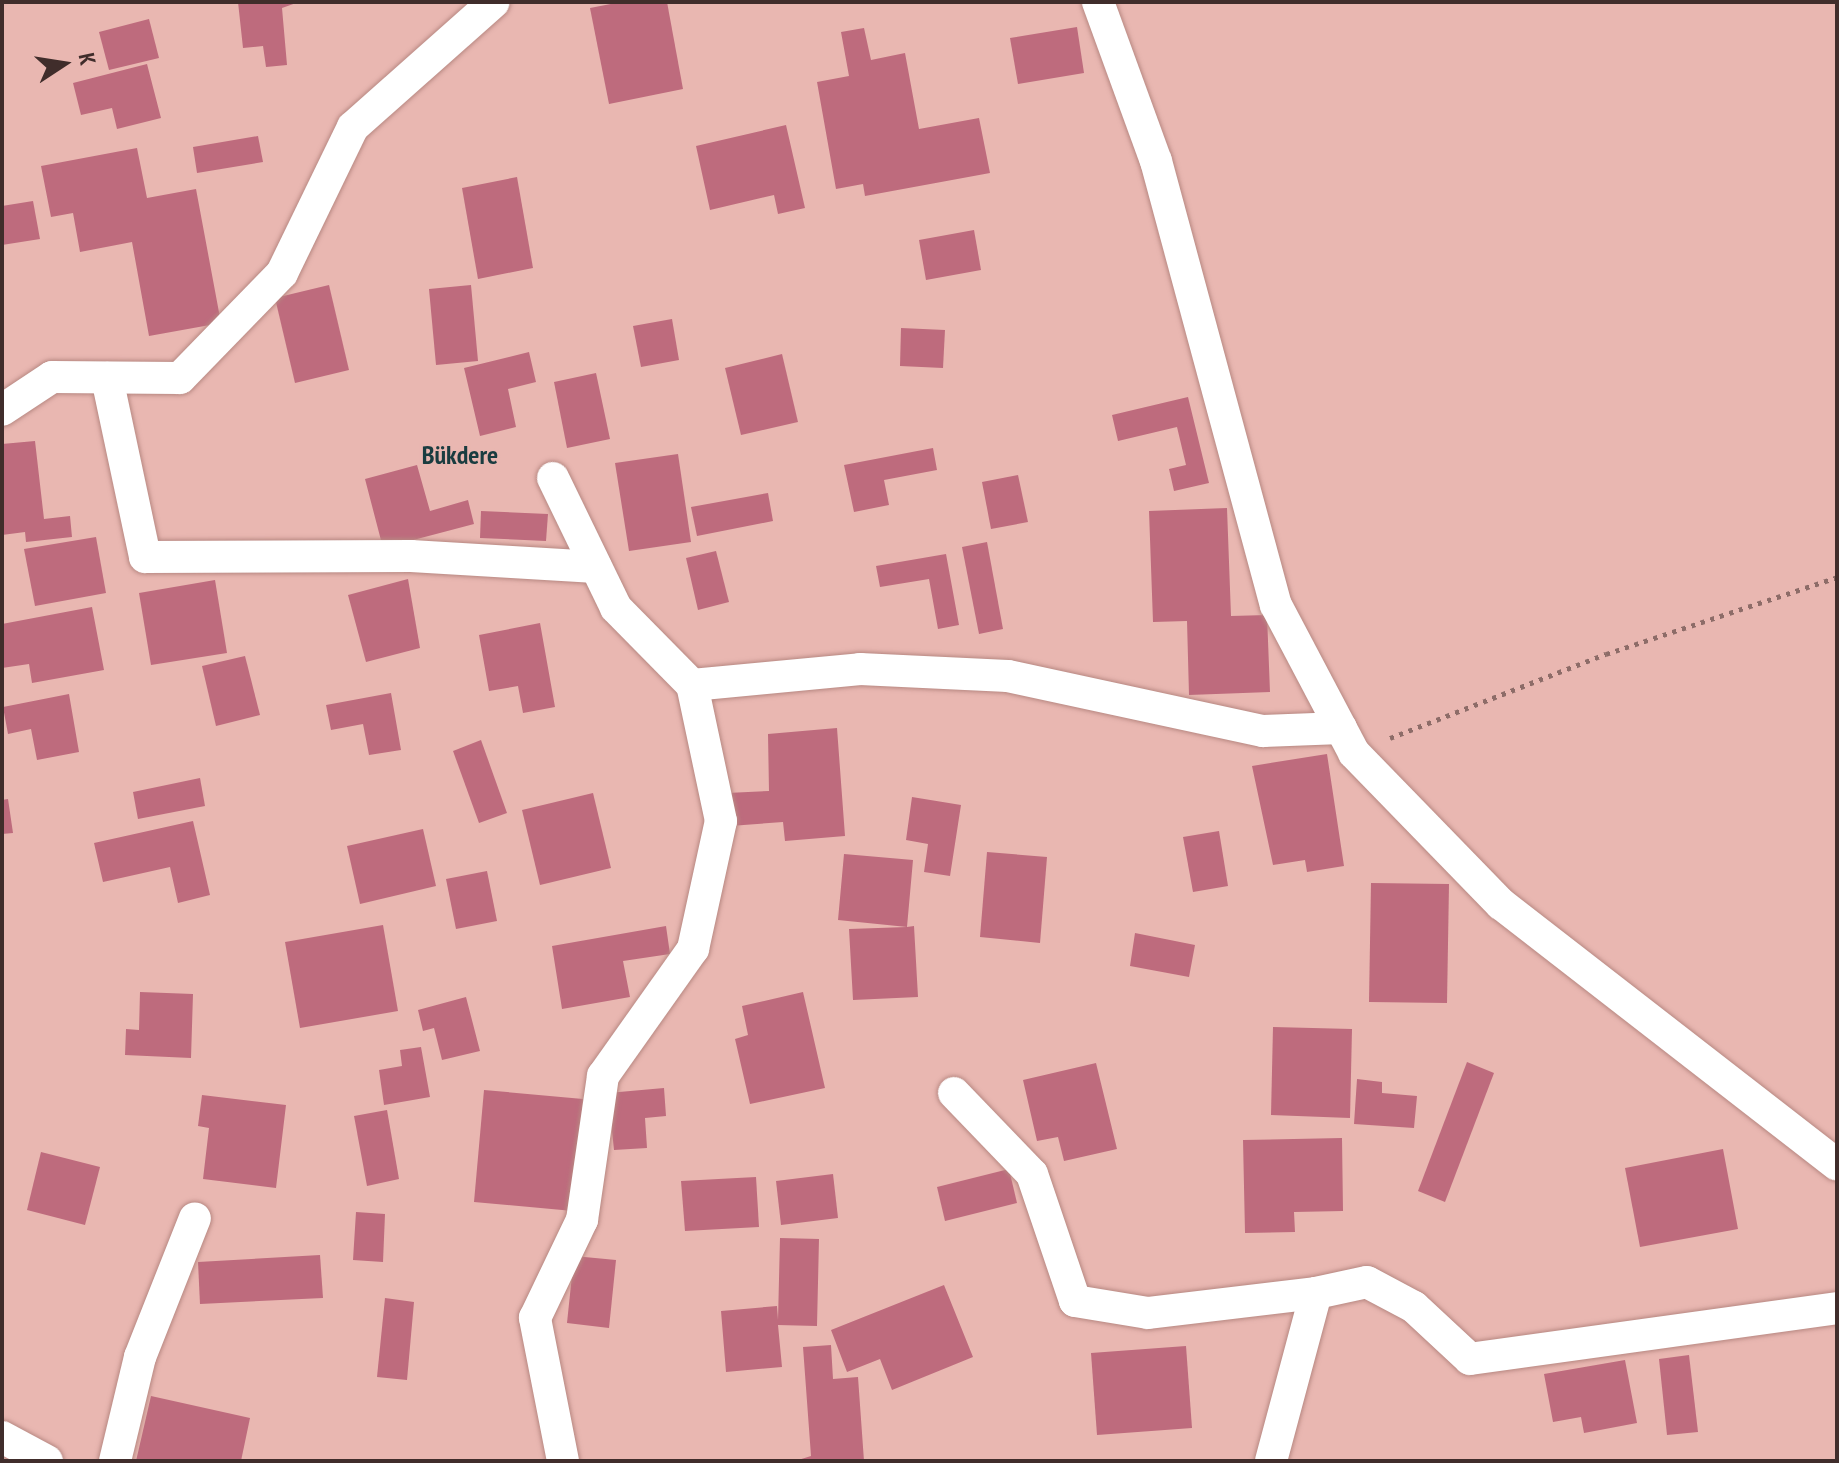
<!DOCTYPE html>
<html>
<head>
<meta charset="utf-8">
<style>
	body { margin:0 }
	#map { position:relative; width:1839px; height:1463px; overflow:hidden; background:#e9b7b1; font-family:"PT Sans Narrow",sans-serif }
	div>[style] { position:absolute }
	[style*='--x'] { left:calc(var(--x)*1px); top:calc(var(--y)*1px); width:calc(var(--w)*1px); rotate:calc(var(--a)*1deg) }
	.building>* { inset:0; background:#be6b7d }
	.path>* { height:5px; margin-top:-2.5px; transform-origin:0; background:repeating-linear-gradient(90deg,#8d6c68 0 4px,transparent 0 10px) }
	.roads { filter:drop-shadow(0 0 2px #b78882) drop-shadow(0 0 2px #b78882) }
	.street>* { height:32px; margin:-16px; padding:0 16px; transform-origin:16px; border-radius:16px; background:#fff }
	span { translate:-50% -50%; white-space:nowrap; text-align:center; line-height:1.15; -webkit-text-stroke:6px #e9b7b1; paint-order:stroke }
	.quarter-label { font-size:26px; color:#1a3c40; font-weight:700 }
	.frame { position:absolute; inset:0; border:4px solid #402d2b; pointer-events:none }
	.north { position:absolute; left:24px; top:24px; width:80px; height:80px; -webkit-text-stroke:6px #e9b7b1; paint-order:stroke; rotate:78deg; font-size:22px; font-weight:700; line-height:32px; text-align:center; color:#402d2b }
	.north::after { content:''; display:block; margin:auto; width:28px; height:36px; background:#402d2b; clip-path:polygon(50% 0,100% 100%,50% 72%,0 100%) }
</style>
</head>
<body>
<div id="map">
	<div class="building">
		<div style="clip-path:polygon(238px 2px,299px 2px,282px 8px,287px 65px,266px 67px,263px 46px,243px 48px)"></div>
		<div style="clip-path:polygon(621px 2px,667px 2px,683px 89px,609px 104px,590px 8px)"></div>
		<div style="clip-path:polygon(149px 19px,159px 58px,109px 70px,99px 32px)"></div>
		<div style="clip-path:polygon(1077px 27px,1084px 73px,1018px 84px,1010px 38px)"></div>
		<div style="clip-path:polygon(864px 28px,871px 60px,905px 53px,919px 129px,979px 118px,990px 173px,865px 196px,863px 184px,836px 189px,817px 82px,849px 76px,841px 32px)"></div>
		<div style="clip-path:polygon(147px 64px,161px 118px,117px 129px,112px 108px,81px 115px,73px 83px)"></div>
		<div style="clip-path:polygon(786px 125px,805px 208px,778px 214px,774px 195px,710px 210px,696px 146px)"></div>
		<div style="clip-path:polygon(258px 136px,263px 162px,197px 173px,193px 147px)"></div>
		<div style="clip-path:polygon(137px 148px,147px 198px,196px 189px,221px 323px,149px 336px,132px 242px,80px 252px,73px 213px,51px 217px,41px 166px)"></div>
		<div style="clip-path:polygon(517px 177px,533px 268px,478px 279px,462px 188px)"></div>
		<div style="clip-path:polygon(33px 201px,40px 239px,2px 245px,2px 206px)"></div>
		<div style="clip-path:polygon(974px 230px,981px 270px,926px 280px,919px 240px)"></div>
		<div style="clip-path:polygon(329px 285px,349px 370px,295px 383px,275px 298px)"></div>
		<div style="clip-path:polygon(471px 285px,478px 361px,436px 365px,429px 289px)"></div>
		<div style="clip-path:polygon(672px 319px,679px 360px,641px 367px,633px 326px)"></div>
		<div style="clip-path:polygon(901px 328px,945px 330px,943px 368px,900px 366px)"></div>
		<div style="clip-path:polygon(529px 352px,536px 382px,508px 389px,516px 427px,480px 436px,464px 368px)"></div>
		<div style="clip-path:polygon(782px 354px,798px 422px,741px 435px,725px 368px)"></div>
		<div style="clip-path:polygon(596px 373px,610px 439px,567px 448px,554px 382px)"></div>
		<div style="clip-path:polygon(1188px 397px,1209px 483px,1174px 491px,1169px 469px,1186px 465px,1177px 427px,1118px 441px,1112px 415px)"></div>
		<div style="clip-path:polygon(35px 441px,44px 519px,70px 516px,72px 537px,26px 542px,25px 532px,2px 535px,2px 444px)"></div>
		<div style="clip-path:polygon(933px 448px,937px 470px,884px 480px,889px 505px,854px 512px,844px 465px)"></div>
		<div style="clip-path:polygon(678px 454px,691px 542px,629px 551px,615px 463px)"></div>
		<div style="clip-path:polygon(417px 465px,430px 511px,468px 500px,474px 524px,383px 548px,365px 479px)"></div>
		<div style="clip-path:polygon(1018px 475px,1028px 522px,991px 529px,982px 482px)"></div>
		<div style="clip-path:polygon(768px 493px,773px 521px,697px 536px,691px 507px)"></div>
		<div style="clip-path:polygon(1227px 508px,1231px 616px,1267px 615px,1270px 692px,1189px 695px,1187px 621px,1153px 622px,1149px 511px)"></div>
		<div style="clip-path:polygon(481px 511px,548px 514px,546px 541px,480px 538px)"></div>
		<div style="clip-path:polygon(96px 537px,106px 593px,35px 606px,24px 549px)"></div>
		<div style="clip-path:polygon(987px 542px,1003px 629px,979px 634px,962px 547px)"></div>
		<div style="clip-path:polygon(716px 551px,729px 602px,698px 610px,686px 558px)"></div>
		<div style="clip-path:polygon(946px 554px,959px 625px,938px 629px,929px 579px,880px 587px,876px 566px)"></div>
		<div style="clip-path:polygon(408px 579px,420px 648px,366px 662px,348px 595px)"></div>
		<div style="clip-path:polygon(215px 580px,227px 653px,151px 665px,139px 593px)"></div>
		<div style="clip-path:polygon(92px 607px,104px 670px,32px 683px,29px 664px,2px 668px,2px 624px)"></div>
		<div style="clip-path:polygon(540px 623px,555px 707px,523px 713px,518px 686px,489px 691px,479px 635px)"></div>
		<div style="clip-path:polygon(245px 656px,260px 715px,216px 726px,202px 666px)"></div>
		<div style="clip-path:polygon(391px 693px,401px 750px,369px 755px,363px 724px,331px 730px,326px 705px)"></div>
		<div style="clip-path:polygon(69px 694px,79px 752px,37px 760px,31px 729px,8px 734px,3px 707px)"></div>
		<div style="clip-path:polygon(837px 728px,845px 836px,785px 841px,783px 822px,730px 826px,727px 793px,769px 791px,768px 734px)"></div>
		<div style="clip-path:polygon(481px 740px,507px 813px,479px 823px,453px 751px)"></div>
		<div style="clip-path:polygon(1327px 754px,1344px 866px,1307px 872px,1305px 860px,1273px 865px,1252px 766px)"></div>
		<div style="clip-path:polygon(200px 778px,205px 806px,138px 819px,133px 792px)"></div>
		<div style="clip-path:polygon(593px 793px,611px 868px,540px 885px,522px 810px)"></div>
		<div style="clip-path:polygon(912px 797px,961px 805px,950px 876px,924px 872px,928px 844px,906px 840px)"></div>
		<div style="clip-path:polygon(8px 799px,13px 833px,2px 834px,2px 800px)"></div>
		<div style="clip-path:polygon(193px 821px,210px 895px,178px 903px,170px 867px,103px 882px,94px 843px)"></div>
		<div style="clip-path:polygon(423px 829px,436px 886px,360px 904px,347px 846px)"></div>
		<div style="clip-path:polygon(1219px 831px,1228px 886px,1193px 892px,1183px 837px)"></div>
		<div style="clip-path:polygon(987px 852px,1047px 857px,1040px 943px,980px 937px)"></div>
		<div style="clip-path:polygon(844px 854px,913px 860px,907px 927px,914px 926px,918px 997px,853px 1000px,849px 929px,907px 927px,838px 920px)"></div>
		<div style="clip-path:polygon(487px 871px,497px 921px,456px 929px,446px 879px)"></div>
		<div style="clip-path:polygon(1371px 883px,1449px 884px,1447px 1003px,1369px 1002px)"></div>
		<div style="clip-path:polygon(383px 925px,398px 1011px,300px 1028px,285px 942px)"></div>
		<div style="clip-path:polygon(666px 926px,670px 954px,623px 961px,630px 997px,562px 1009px,552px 946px)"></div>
		<div style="clip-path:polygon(1135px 933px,1195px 945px,1189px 977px,1130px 966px)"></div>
		<div style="clip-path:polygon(140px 992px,193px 994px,191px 1058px,125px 1055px,126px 1029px,139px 1030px)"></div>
		<div style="clip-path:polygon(803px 992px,825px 1088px,750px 1104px,735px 1039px,748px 1035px,742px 1006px)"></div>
		<div style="clip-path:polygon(466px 997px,480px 1051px,442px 1060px,434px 1028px,423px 1031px,418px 1010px)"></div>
		<div style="clip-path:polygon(1273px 1027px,1352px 1029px,1350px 1118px,1271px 1115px)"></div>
		<div style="clip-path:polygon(421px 1047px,430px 1097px,384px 1105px,379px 1070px,402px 1066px,400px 1050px)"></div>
		<div style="clip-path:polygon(1467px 1062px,1494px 1073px,1445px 1202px,1418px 1191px)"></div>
		<div style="clip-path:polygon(1096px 1063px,1117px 1149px,1064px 1161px,1058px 1137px,1037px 1141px,1023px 1080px)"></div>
		<div style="clip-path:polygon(1357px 1079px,1382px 1082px,1382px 1093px,1417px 1096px,1414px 1128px,1354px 1124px)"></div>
		<div style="clip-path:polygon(664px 1088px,666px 1116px,645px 1118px,647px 1148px,614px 1150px,608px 1093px)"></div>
		<div style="clip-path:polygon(484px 1090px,583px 1099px,573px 1211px,474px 1202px)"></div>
		<div style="clip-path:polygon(202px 1095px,286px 1105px,276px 1188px,203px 1179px,209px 1128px,198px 1126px)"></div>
		<div style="clip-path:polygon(387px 1110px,399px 1179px,367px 1186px,354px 1116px)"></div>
		<div style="clip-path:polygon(1342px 1138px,1343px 1211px,1294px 1212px,1295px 1232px,1245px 1233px,1243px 1140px)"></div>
		<div style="clip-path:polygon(1723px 1149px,1738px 1229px,1640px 1247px,1625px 1168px)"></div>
		<div style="clip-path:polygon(41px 1152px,100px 1167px,85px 1225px,27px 1210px)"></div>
		<div style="clip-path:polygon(1009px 1169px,1017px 1203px,945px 1221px,937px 1187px)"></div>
		<div style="clip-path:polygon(833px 1174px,838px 1218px,781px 1225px,776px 1181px)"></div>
		<div style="clip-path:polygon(756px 1177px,759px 1227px,685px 1231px,681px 1181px)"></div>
		<div style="clip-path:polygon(356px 1212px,385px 1214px,383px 1262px,353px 1260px)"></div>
		<div style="clip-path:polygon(780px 1238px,819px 1239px,817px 1326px,778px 1325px,782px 1367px,726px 1372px,721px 1311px,777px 1306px,778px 1320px)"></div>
		<div style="clip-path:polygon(320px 1255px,323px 1298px,200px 1304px,198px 1262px)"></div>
		<div style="clip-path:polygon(574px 1256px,616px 1260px,609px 1328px,567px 1323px)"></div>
		<div style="clip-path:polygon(944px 1285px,973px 1357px,892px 1390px,880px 1359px,847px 1372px,831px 1330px)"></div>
		<div style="clip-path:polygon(385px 1298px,414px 1302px,407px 1380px,377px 1377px)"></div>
		<div style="clip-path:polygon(831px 1345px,833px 1379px,858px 1377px,864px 1461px,795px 1461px,811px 1456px,803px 1347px)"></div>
		<div style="clip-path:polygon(1186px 1346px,1192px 1428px,1097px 1435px,1091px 1353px)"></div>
		<div style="clip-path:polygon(1689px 1355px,1698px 1432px,1667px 1435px,1659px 1359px)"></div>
		<div style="clip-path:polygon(1625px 1360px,1637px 1423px,1584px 1433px,1581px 1417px,1553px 1422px,1544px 1374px)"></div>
		<div style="clip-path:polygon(151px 1396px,250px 1418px,241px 1461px,136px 1461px)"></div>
	</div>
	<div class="path">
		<div style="--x:1390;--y:738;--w:232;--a:-21.3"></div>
		<div style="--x:1606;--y:654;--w:243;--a:-18.4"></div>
	</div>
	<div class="roads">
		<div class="street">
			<div style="--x:1098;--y:2;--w:169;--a:70"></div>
			<div style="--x:1156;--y:161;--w:460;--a:74.9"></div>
			<div style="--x:1276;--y:605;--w:167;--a:62.2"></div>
			<div style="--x:1354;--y:753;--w:211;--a:45.8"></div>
			<div style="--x:1501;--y:904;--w:425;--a:37.8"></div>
			<div style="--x:107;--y:378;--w:183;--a:78"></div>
			<div style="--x:145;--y:557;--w:266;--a:-0.2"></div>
			<div style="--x:411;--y:556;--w:185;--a:3.4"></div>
			<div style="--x:2;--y:410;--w:60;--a:-33.4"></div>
			<div style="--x:52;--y:377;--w:128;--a:0.4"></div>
			<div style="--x:180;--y:378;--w:146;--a:-45.8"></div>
			<div style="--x:282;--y:273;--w:162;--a:-64.1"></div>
			<div style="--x:353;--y:127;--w:188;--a:-41.6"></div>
			<div style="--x:553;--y:478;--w:144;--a:64.1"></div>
			<div style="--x:616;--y:608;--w:108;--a:45.4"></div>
			<div style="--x:954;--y:1093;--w:112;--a:46.1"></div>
			<div style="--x:1032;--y:1174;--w:134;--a:71.3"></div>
			<div style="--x:1075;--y:1301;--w:74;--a:9.3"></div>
			<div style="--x:1148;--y:1313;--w:169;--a:-6.8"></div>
			<div style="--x:2;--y:1437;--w:51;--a:28.1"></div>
			<div style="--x:115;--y:1461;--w:107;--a:-76.5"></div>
			<div style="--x:140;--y:1357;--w:149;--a:-68.4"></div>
			<div style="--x:563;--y:1461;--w:146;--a:-101.1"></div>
			<div style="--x:535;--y:1318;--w:109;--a:-64.4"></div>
			<div style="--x:582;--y:1220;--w:146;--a:-81.7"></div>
			<div style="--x:603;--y:1076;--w:156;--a:-54.7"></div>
			<div style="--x:693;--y:949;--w:131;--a:-77.7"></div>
			<div style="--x:721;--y:821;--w:139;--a:-102"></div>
			<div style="--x:692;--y:685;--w:169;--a:-5.4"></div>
			<div style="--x:860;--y:669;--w:148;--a:2.7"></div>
			<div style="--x:1008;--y:676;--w:261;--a:12.2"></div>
			<div style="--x:1263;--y:731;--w:78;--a:-2.2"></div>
			<div style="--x:1271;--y:1461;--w:174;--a:-75"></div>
			<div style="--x:1316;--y:1293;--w:52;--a:-12.2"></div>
			<div style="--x:1367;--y:1282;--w:53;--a:28"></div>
			<div style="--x:1414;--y:1307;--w:76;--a:42.9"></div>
			<div style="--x:1470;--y:1359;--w:371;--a:-7.9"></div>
		</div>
	</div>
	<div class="quarter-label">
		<span style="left:460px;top:455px">Bükdere</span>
	</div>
	<div class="frame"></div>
	<div class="north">K</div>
</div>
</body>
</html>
